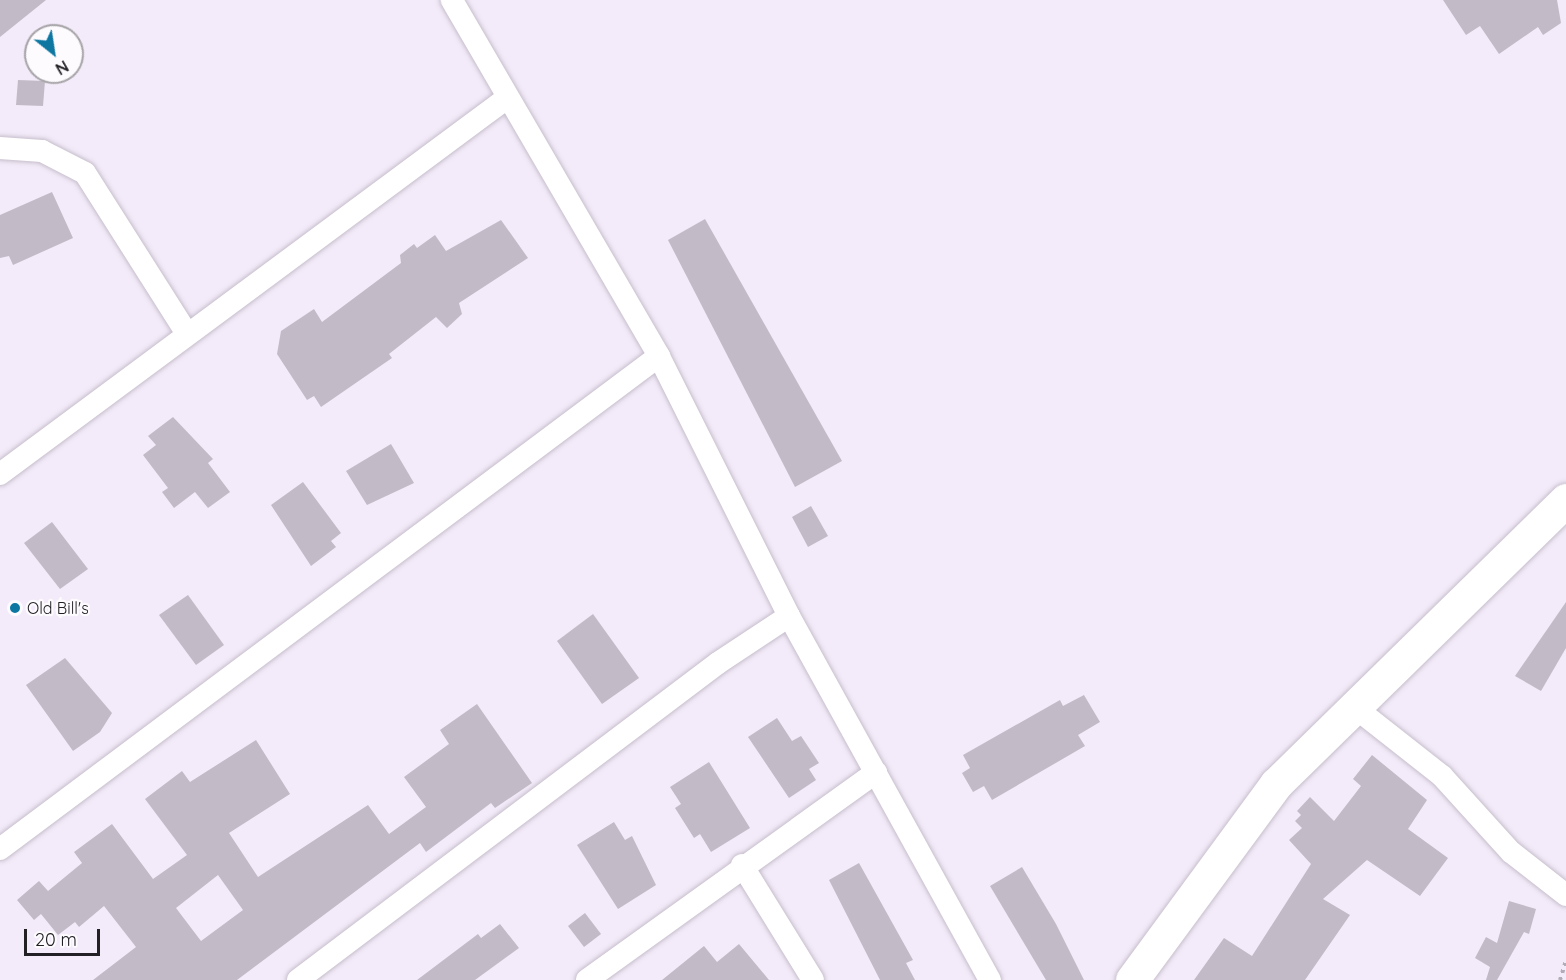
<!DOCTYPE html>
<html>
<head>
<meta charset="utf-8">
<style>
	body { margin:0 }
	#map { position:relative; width:1566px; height:980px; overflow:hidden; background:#f3ebf9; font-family:Quicksand,sans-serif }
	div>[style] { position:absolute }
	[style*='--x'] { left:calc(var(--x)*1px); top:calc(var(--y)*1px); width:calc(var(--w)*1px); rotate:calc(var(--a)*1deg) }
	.building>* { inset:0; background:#c3bac7 }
	.path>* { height:4px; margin-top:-2px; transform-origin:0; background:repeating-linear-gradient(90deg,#b2acb7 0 3px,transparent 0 7.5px) }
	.roads { filter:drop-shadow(0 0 2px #c7becc) drop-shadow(0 0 2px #c7becc) }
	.street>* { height:22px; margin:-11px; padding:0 11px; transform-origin:11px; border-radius:11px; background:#fff }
	.secondary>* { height:33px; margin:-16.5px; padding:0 16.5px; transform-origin:16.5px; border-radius:16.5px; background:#fff }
	.dots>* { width:16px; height:16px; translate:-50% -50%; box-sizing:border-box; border:3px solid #fdfbfe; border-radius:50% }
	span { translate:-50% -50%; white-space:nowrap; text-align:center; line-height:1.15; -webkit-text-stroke:4.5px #fdfbfe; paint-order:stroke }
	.poi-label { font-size:16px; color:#232025 }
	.left { translate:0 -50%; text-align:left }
	.north { position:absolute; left:24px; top:24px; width:60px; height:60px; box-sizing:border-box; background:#fdfbfe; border:2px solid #a6a3a7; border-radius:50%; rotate:150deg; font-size:16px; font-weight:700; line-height:24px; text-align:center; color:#232025 }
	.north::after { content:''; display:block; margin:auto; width:21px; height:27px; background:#0d76a1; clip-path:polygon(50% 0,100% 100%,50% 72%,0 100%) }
	.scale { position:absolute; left:24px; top:929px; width:76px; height:27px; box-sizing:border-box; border:3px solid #232025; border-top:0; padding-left:8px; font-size:18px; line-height:21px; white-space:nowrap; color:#232025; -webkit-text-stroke:4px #fdfbfe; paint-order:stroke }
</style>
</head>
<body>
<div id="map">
	<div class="building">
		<div style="clip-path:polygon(0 0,46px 0,0 37px)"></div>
		<div style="clip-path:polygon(1443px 0,1557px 0,1561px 23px,1543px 35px,1538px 27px,1499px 54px,1480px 26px,1466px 35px)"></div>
		<div style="clip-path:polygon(18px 80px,45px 81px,43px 106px,16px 105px)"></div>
		<div style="clip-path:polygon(52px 192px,73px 238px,13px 265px,9px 256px,0 258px,0 215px)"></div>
		<div style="clip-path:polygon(705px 219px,842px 461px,795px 487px,668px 240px)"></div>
		<div style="clip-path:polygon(501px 220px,528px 258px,459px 303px,462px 314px,447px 328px,436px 317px,389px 354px,392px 358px,321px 407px,314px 396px,307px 400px,277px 354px,281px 331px,314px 309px,322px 322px,401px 263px,400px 255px,414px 244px,417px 248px,435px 235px,446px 251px)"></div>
		<div style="clip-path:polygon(173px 417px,213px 459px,208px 463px,230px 492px,208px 508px,195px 492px,174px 508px,162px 492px,168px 488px,143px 455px,156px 445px,148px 436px)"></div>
		<div style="clip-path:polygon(391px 444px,414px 483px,367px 505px,346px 471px)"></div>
		<div style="clip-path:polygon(303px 482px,341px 533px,331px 541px,336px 547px,311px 566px,271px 505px)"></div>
		<div style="clip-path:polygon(811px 506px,828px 536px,808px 547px,792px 517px)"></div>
		<div style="clip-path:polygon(52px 522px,88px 569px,60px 589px,24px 543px)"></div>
		<div style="clip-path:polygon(188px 595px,224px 645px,196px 665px,159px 615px)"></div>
		<div style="clip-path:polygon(1566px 602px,1566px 648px,1541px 691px,1515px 676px)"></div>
		<div style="clip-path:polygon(593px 614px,639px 678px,602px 704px,557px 641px)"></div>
		<div style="clip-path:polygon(65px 658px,112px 713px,100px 732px,73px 751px,26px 685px)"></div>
		<div style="clip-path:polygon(1084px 695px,1100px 722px,1078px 735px,1085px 746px,992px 800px,984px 786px,973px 792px,962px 773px,970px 768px,963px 755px,1060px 700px,1063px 706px)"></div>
		<div style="clip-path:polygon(evenodd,477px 704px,532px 783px,495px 808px,491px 803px,426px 852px,420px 843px,237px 980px,93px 980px,136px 947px,104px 906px,79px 927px,75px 922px,58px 935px,41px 914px,34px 920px,17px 900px,39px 881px,48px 891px,82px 863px,74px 852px,112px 824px,153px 879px,187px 855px,145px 799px,182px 771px,190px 782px,256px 740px,290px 794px,229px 833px,258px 877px,368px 805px,389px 834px,426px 807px,404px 777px,449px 744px,440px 730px,477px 704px,218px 875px,243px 910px,201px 941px,176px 908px,218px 875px)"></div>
		<div style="clip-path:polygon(777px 718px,792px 741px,801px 736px,819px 763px,809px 769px,816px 780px,789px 798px,748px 737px)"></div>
		<div style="clip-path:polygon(1372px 755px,1427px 800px,1408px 829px,1448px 858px,1420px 896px,1367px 860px,1323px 899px,1350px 915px,1305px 980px,1194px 980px,1224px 938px,1252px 956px,1311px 864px,1289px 840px,1302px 828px,1295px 821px,1301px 815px,1297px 811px,1310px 797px,1334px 821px,1361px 786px,1353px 779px)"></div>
		<div style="clip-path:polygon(709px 762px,750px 828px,711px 852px,700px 834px,694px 838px,675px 808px,681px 804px,670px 787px)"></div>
		<div style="clip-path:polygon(614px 822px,625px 840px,632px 836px,656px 885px,618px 909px,577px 845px)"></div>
		<div style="clip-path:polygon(859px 863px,913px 960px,906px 963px,915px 980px,880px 980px,829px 880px)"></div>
		<div style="clip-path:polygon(1022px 867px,1056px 924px,1084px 980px,1046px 980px,990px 886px)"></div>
		<div style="clip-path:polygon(1509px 901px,1536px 909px,1529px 934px,1524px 932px,1497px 980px,1486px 980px,1490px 967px,1475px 958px,1486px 937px,1497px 943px)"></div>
		<div style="clip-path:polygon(585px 913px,601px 934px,584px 947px,568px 926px)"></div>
		<div style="clip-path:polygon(500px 924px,519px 948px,475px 980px,417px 980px,478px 934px,481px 938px)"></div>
		<div style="clip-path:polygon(739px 944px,769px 980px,662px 980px,704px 946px,717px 962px)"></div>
	</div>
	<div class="path">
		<div style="--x:1560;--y:980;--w:21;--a:-73"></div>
	</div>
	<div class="roads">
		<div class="street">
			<div style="--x:0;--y:148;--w:42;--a:4.1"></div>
			<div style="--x:42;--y:151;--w:48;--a:27.1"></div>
			<div style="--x:85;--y:173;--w:188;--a:57.6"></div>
			<div style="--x:0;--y:474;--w:631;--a:-36.56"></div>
			<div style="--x:789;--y:616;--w:416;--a:61.1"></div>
			<div style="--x:1353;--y:706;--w:113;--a:38.2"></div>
			<div style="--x:1442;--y:776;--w:103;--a:47.8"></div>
			<div style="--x:1511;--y:852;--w:70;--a:38"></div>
			<div style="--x:0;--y:849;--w:823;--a:-36.8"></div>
			<div style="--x:742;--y:865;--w:135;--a:58.3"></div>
			<div style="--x:298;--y:980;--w:526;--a:-37.04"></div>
			<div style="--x:718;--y:663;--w:85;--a:-33.5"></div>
			<div style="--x:789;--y:616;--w:291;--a:-116.6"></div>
			<div style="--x:659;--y:356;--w:412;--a:-120.2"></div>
			<div style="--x:587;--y:980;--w:356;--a:-35.7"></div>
		</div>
		<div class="secondary">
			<div style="--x:1132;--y:980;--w:243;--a:-53.7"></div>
			<div style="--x:1276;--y:784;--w:406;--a:-44.4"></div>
		</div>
	</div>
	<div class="dots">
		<div style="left:15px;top:608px;background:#0d76a1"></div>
	</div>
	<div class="poi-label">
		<span class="left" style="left:27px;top:608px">Old Bill's</span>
	</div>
	<div class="north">N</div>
	<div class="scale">20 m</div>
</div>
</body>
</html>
